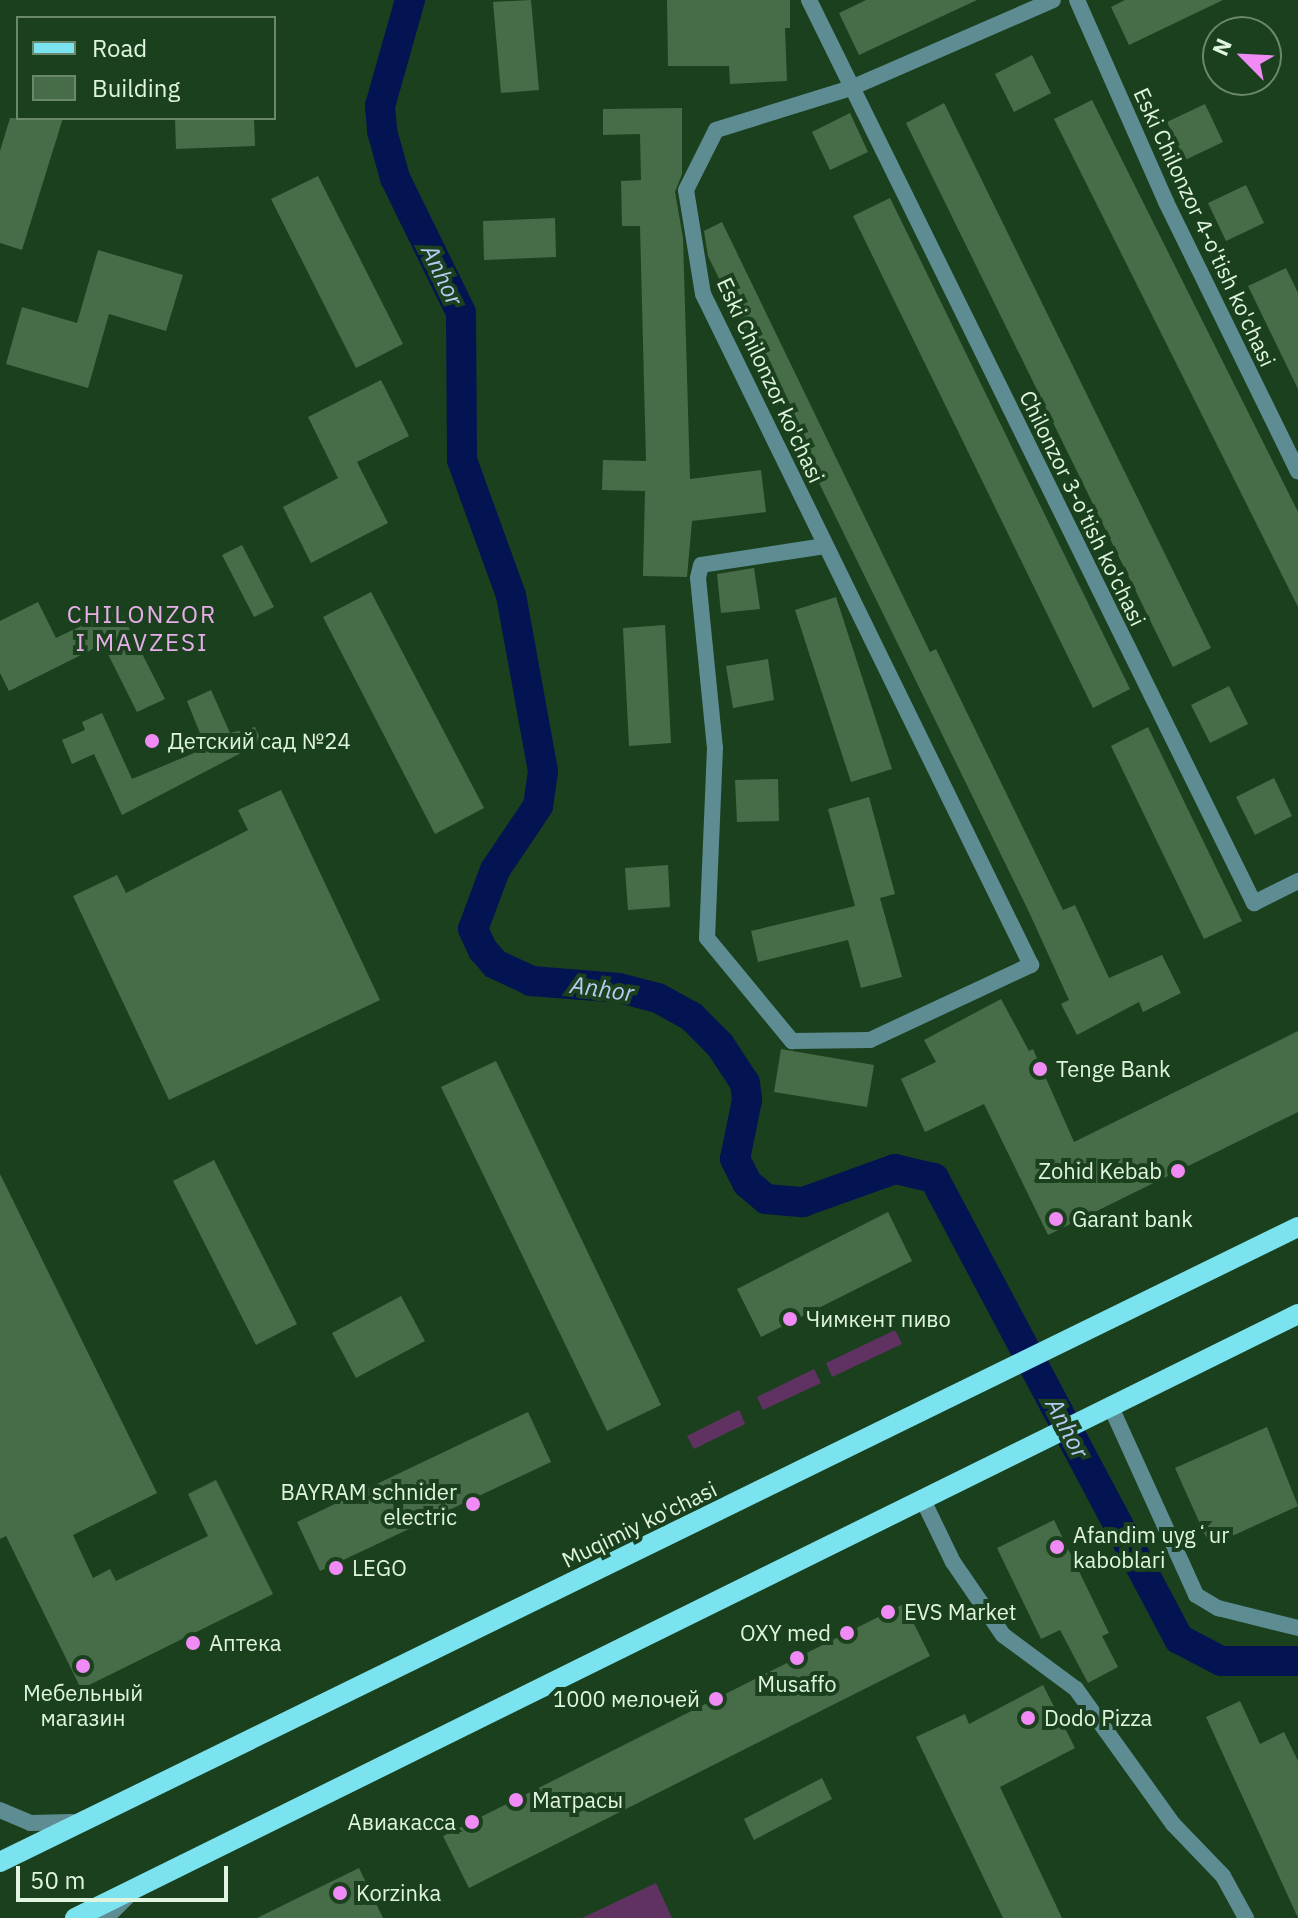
<!DOCTYPE html>
<html>
<head>
<meta charset="utf-8">
<style>
	body { margin:0 }
	#map { position:relative; width:1298px; height:1918px; overflow:hidden; background:#1b401e; font-family:"IBM Plex Sans",sans-serif }
	div>[style] { position:absolute }
	[style*='--x'] { left:calc(var(--x)*1px); top:calc(var(--y)*1px); width:calc(var(--w)*1px); rotate:calc(var(--a)*1deg) }
	.green>* { inset:0; background:#5f3261 }
	.canal>* { height:30px; margin:-15px; padding:0 15px; transform-origin:15px; border-radius:15px; background:#041352 }
	.building>* { inset:0; background:#476c48 }
	.minor>* { height:16px; margin:-8px; padding:0 8px; transform-origin:8px; border-radius:8px; background:#5d8d93 }
	.tertiary>* { height:16px; margin:-8px; padding:0 8px; transform-origin:8px; border-radius:8px; background:#5d8d93 }
	.primary>* { height:20px; margin:-10px; padding:0 10px; transform-origin:10px; border-radius:10px; background:#7be3ef }
	.dots>* { width:22px; height:22px; translate:-50% -50%; box-sizing:border-box; border:4px solid #1b401e; border-radius:50% }
	span { translate:-50% -50%; white-space:nowrap; text-align:center; line-height:1.15; -webkit-text-stroke:8px #1b401e; paint-order:stroke }
	.street-label { font-size:22px; color:#e0f5e0 }
	.poi-label { font-size:22px; color:#e0f5e0 }
	.left { translate:0 -50%; text-align:left }
	.right { translate:-100% -50%; text-align:right }
	.water-label { font-size:24px; color:#b8caf1; font-style:italic }
	.neighbourhood-label { font-size:24px; color:#e7afe9; letter-spacing:2px }
	.legend { position:absolute; left:16px; top:16px; width:260px; height:104px; box-sizing:border-box; background:#1b401e; border:2px solid #6a886c; margin:0; padding:10px 14px; list-style:none; font-size:24px; color:#e0f5e0 }
	.legend li { display:flex; align-items:center; gap:16px; height:40px }
	.legend b { width:40px; border:2px solid #6a886c }
	.north { position:absolute; left:1202px; top:16px; width:80px; height:80px; box-sizing:border-box; background:#1b401e; border:2px solid #6a886c; border-radius:50%; rotate:294deg; font-size:22px; font-weight:700; line-height:32px; text-align:center; color:#e0f5e0 }
	.north::after { content:''; display:block; margin:auto; width:28px; height:36px; background:#f08bf5; clip-path:polygon(50% 0,100% 100%,50% 72%,0 100%) }
	.scale { position:absolute; left:16px; top:1866px; width:212px; height:36px; box-sizing:border-box; border:4px solid #e0f5e0; border-top:0; padding-left:10px; font-size:24px; line-height:28px; white-space:nowrap; color:#e0f5e0; -webkit-text-stroke:6px #1b401e; paint-order:stroke }
</style>
</head>
<body>
<div id="map">
	<div class="green">
		<div style="clip-path:polygon(895px 1330px,902px 1344px,832px 1377px,826px 1363px)"></div>
		<div style="clip-path:polygon(814px 1369px,821px 1383px,763px 1410px,757px 1397px)"></div>
		<div style="clip-path:polygon(739px 1410px,745px 1424px,694px 1449px,687px 1436px)"></div>
		<div style="clip-path:polygon(656px 1883px,672px 1918px,582px 1918px)"></div>
	</div>
	<div class="canal">
		<div style="--x:410;--y:0;--w:110;--a:105.8"></div>
		<div style="--x:380;--y:106;--w:25;--a:85"></div>
		<div style="--x:382;--y:131;--w:49;--a:74.5"></div>
		<div style="--x:395;--y:178;--w:150;--a:63.9"></div>
		<div style="--x:461;--y:313;--w:147;--a:89.6"></div>
		<div style="--x:462;--y:460;--w:144;--a:70.1"></div>
		<div style="--x:511;--y:595;--w:179;--a:79.7"></div>
		<div style="--x:543;--y:771;--w:35;--a:98"></div>
		<div style="--x:538;--y:806;--w:77;--a:123.9"></div>
		<div style="--x:495;--y:870;--w:63;--a:110.4"></div>
		<div style="--x:473;--y:929;--w:23;--a:65"></div>
		<div style="--x:483;--y:950;--w:18;--a:49"></div>
		<div style="--x:495;--y:964;--w:40;--a:25"></div>
		<div style="--x:531;--y:981;--w:88;--a:4.5"></div>
		<div style="--x:619;--y:988;--w:40;--a:14.4"></div>
		<div style="--x:658;--y:998;--w:39;--a:29"></div>
		<div style="--x:692;--y:1017;--w:40;--a:45"></div>
		<div style="--x:720;--y:1045;--w:45;--a:56.7"></div>
		<div style="--x:745;--y:1083;--w:17;--a:83"></div>
		<div style="--x:747;--y:1100;--w:60;--a:101.5"></div>
		<div style="--x:735;--y:1159;--w:27;--a:63"></div>
		<div style="--x:747;--y:1183;--w:25;--a:40"></div>
		<div style="--x:766;--y:1199;--w:37;--a:5"></div>
		<div style="--x:803;--y:1202;--w:98;--a:-19.7"></div>
		<div style="--x:895;--y:1169;--w:40;--a:13"></div>
		<div style="--x:934;--y:1178;--w:522;--a:62.01"></div>
		<div style="--x:1179;--y:1639;--w:47;--a:27.6"></div>
		<div style="--x:1221;--y:1661;--w:77;--a:0"></div>
	</div>
	<div class="building">
		<div style="clip-path:polygon(531px 0,539px 90px,501px 93px,493px 2px)"></div>
		<div style="clip-path:polygon(667px 0,790px 0,790px 28px,785px 28px,787px 81px,730px 84px,729px 66px,668px 66px)"></div>
		<div style="clip-path:polygon(866px 0,977px 0,859px 55px,839px 13px)"></div>
		<div style="clip-path:polygon(1125px 0,1223px 0,1129px 45px,1111px 7px)"></div>
		<div style="clip-path:polygon(1032px 55px,1051px 93px,1014px 112px,995px 74px)"></div>
		<div style="clip-path:polygon(1092px 100px,1298px 512px,1298px 607px,1054px 119px)"></div>
		<div style="clip-path:polygon(944px 103px,1211px 648px,1173px 667px,906px 123px)"></div>
		<div style="clip-path:polygon(1205px 104px,1223px 142px,1185px 160px,1167px 122px)"></div>
		<div style="clip-path:polygon(682px 108px,682px 174px,675px 192px,683px 238px,690px 479px,761px 470px,766px 512px,692px 521px,687px 577px,643px 576px,645px 491px,602px 490px,603px 460px,646px 461px,640px 226px,622px 226px,621px 181px,641px 180px,640px 134px,603px 135px,603px 109px)"></div>
		<div style="clip-path:polygon(850px 113px,868px 152px,830px 170px,812px 132px)"></div>
		<div style="clip-path:polygon(10px 118px,63px 118px,22px 250px,0 243px,0 151px)"></div>
		<div style="clip-path:polygon(175px 118px,254px 118px,255px 146px,176px 149px)"></div>
		<div style="clip-path:polygon(318px 176px,403px 344px,356px 368px,271px 199px)"></div>
		<div style="clip-path:polygon(1246px 185px,1264px 223px,1226px 241px,1208px 203px)"></div>
		<div style="clip-path:polygon(890px 198px,1130px 689px,1093px 708px,853px 216px)"></div>
		<div style="clip-path:polygon(555px 218px,556px 257px,484px 260px,483px 221px)"></div>
		<div style="clip-path:polygon(722px 222px,930px 652px,936px 649px,1063px 910px,1075px 905px,1109px 978px,1162px 955px,1181px 993px,1143px 1012px,1139px 1002px,1077px 1035px,1061px 1004px,1069px 1000px,1029px 912px,708px 256px,704px 231px)"></div>
		<div style="clip-path:polygon(98px 250px,183px 275px,166px 331px,109px 314px,88px 388px,6px 364px,22px 307px,77px 323px)"></div>
		<div style="clip-path:polygon(1286px 268px,1298px 293px,1298px 389px,1248px 286px)"></div>
		<div style="clip-path:polygon(381px 380px,409px 436px,357px 462px,388px 523px,311px 563px,283px 507px,338px 478px,308px 417px)"></div>
		<div style="clip-path:polygon(242px 545px,274px 607px,254px 617px,222px 555px)"></div>
		<div style="clip-path:polygon(754px 568px,760px 609px,721px 613px,717px 574px)"></div>
		<div style="clip-path:polygon(371px 592px,484px 808px,435px 834px,323px 617px)"></div>
		<div style="clip-path:polygon(836px 597px,892px 769px,851px 782px,795px 610px)"></div>
		<div style="clip-path:polygon(38px 602px,56px 638px,119px 608px,165px 699px,137px 712px,103px 644px,9px 691px,0 673px,0 621px)"></div>
		<div style="clip-path:polygon(665px 625px,671px 743px,629px 746px,623px 628px)"></div>
		<div style="clip-path:polygon(768px 659px,774px 700px,733px 708px,726px 666px)"></div>
		<div style="clip-path:polygon(1229px 686px,1248px 724px,1210px 743px,1191px 705px)"></div>
		<div style="clip-path:polygon(211px 690px,230px 733px,255px 727px,262px 742px,122px 815px,94px 754px,72px 764px,62px 740px,85px 730px,82px 722px,102px 713px,132px 779px,206px 748px,187px 701px)"></div>
		<div style="clip-path:polygon(1148px 727px,1242px 921px,1204px 939px,1111px 746px)"></div>
		<div style="clip-path:polygon(1274px 778px,1292px 816px,1255px 835px,1236px 797px)"></div>
		<div style="clip-path:polygon(778px 779px,779px 821px,737px 822px,735px 780px)"></div>
		<div style="clip-path:polygon(281px 790px,380px 1000px,169px 1100px,73px 896px,117px 875px,126px 893px,248px 830px,238px 810px)"></div>
		<div style="clip-path:polygon(869px 797px,895px 894px,880px 898px,902px 977px,861px 988px,848px 940px,758px 962px,751px 931px,855px 906px,828px 809px)"></div>
		<div style="clip-path:polygon(668px 865px,670px 907px,628px 910px,625px 868px)"></div>
		<div style="clip-path:polygon(1001px 999px,1029px 1051px,1033px 1049px,1074px 1142px,1298px 1031px,1298px 1112px,1048px 1235px,984px 1104px,925px 1132px,901px 1079px,936px 1062px,924px 1040px)"></div>
		<div style="clip-path:polygon(781px 1049px,874px 1065px,867px 1107px,774px 1092px)"></div>
		<div style="clip-path:polygon(496px 1061px,661px 1405px,607px 1431px,441px 1087px)"></div>
		<div style="clip-path:polygon(214px 1160px,297px 1324px,256px 1345px,173px 1181px)"></div>
		<div style="clip-path:polygon(0 1174px,157px 1493px,73px 1535px,93px 1578px,110px 1569px,116px 1581px,208px 1536px,188px 1494px,216px 1480px,273px 1594px,81px 1689px,6px 1536px,0 1539px)"></div>
		<div style="clip-path:polygon(888px 1212px,912px 1261px,761px 1337px,737px 1289px)"></div>
		<div style="clip-path:polygon(401px 1296px,425px 1341px,356px 1378px,332px 1333px)"></div>
		<div style="clip-path:polygon(528px 1412px,551px 1462px,320px 1571px,297px 1522px)"></div>
		<div style="clip-path:polygon(1267px 1427px,1298px 1506px,1210px 1546px,1175px 1468px)"></div>
		<div style="clip-path:polygon(1054px 1520px,1109px 1633px,1102px 1636px,1118px 1667px,1088px 1683px,1060px 1630px,1041px 1639px,997px 1548px)"></div>
		<div style="clip-path:polygon(904px 1604px,930px 1656px,469px 1888px,443px 1836px)"></div>
		<div style="clip-path:polygon(1043px 1685px,1075px 1748px,1000px 1787px,1062px 1918px,1003px 1918px,916px 1737px,965px 1714px,969px 1724px)"></div>
		<div style="clip-path:polygon(1240px 1701px,1260px 1744px,1284px 1732px,1298px 1761px,1298px 1918px,1206px 1717px)"></div>
		<div style="clip-path:polygon(822px 1778px,832px 1799px,754px 1840px,744px 1819px)"></div>
		<div style="clip-path:polygon(359px 1868px,383px 1918px,257px 1918px)"></div>
	</div>
	<div class="minor">
		<div style="--x:809;--y:0;--w:1007;--a:63.77"></div>
		<div style="--x:1254;--y:903;--w:49;--a:-26.6"></div>
		<div style="--x:1077;--y:0;--w:221;--a:66.2"></div>
		<div style="--x:1166;--y:202;--w:300;--a:63.9"></div>
		<div style="--x:825;--y:546;--w:125;--a:171.3"></div>
		<div style="--x:701;--y:565;--w:13;--a:103"></div>
		<div style="--x:698;--y:578;--w:171;--a:84.3"></div>
		<div style="--x:715;--y:748;--w:190;--a:92.4"></div>
		<div style="--x:707;--y:938;--w:134;--a:50.5"></div>
		<div style="--x:792;--y:1041;--w:78;--a:-0.7"></div>
		<div style="--x:870;--y:1040;--w:178;--a:-25"></div>
		<div style="--x:1031;--y:965;--w:747;--a:-116.05"></div>
		<div style="--x:703;--y:294;--w:105;--a:-99.3"></div>
		<div style="--x:686;--y:190;--w:67;--a:-63.4"></div>
		<div style="--x:716;--y:130;--w:141;--a:-17.3"></div>
		<div style="--x:851;--y:88;--w:220;--a:-23.5"></div>
		<div style="--x:1110;--y:1405;--w:209;--a:65.6"></div>
		<div style="--x:1196;--y:1595;--w:26;--a:31"></div>
		<div style="--x:1218;--y:1608;--w:82;--a:14"></div>
		<div style="--x:922;--y:1498;--w:71;--a:64.2"></div>
		<div style="--x:953;--y:1562;--w:88;--a:55.6"></div>
		<div style="--x:1003;--y:1635;--w:91;--a:36.5"></div>
		<div style="--x:1076;--y:1689;--w:166;--a:54.3"></div>
		<div style="--x:1173;--y:1824;--w:72;--a:46.1"></div>
		<div style="--x:1223;--y:1876;--w:48;--a:61.3"></div>
	</div>
	<div class="tertiary">
		<div style="--x:0;--y:1810;--w:33;--a:23"></div>
		<div style="--x:30;--y:1823;--w:42;--a:-1.4"></div>
		<div style="--x:106;--y:1918;--w:30;--a:-45"></div>
	</div>
	<div class="primary">
		<div style="--x:0;--y:1862;--w:1445;--a:-26.07"></div>
		<div style="--x:75;--y:1918;--w:1364;--a:-26.28"></div>
	</div>
	<div class="dots">
		<div style="left:152px;top:741px;background:#f08bf5"></div>
		<div style="left:1040px;top:1069px;background:#f08bf5"></div>
		<div style="left:1178px;top:1171px;background:#f08bf5"></div>
		<div style="left:1056px;top:1219px;background:#f08bf5"></div>
		<div style="left:790px;top:1319px;background:#f08bf5"></div>
		<div style="left:473px;top:1504px;background:#f08bf5"></div>
		<div style="left:1057px;top:1547px;background:#f08bf5"></div>
		<div style="left:336px;top:1568px;background:#f08bf5"></div>
		<div style="left:888px;top:1612px;background:#f08bf5"></div>
		<div style="left:847px;top:1633px;background:#f08bf5"></div>
		<div style="left:193px;top:1643px;background:#f08bf5"></div>
		<div style="left:797px;top:1658px;background:#f08bf5"></div>
		<div style="left:83px;top:1666px;background:#f08bf5"></div>
		<div style="left:716px;top:1699px;background:#f08bf5"></div>
		<div style="left:1028px;top:1718px;background:#f08bf5"></div>
		<div style="left:516px;top:1800px;background:#f08bf5"></div>
		<div style="left:472px;top:1822px;background:#f08bf5"></div>
		<div style="left:340px;top:1893px;background:#f08bf5"></div>
	</div>
	<div class="street-label">
		<span style="left:1205px;top:227px;rotate:65deg">Eski Chilonzor 4-o'tish ko'chasi</span>
		<span style="left:771px;top:380px;rotate:65deg">Eski Chilonzor ko'chasi</span>
		<span style="left:1083px;top:508px;rotate:64deg">Chilonzor 3-o'tish ko'chasi</span>
		<span style="left:639px;top:1524px;rotate:-26deg">Muqimiy ko'chasi</span>
	</div>
	<div class="poi-label">
		<span class="left" style="left:168px;top:741px">Детский сад №24</span>
		<span class="left" style="left:1056px;top:1069px">Tenge Bank</span>
		<span class="right" style="left:1162px;top:1171px">Zohid Kebab</span>
		<span class="left" style="left:1072px;top:1219px">Garant bank</span>
		<span class="left" style="left:806px;top:1319px">Чимкент пиво</span>
		<span class="right" style="left:457px;top:1504px">BAYRAM schnider<br>electric</span>
		<span class="left" style="left:1073px;top:1547px">Afandim uygʻur<br>kaboblari</span>
		<span class="left" style="left:352px;top:1568px">LEGO</span>
		<span class="left" style="left:904px;top:1612px">EVS Market</span>
		<span class="right" style="left:831px;top:1633px">OXY med</span>
		<span class="left" style="left:209px;top:1643px">Аптека</span>
		<span style="left:797px;top:1684px">Musaffo</span>
		<span style="left:83px;top:1705px">Мебельный<br>магазин</span>
		<span class="right" style="left:700px;top:1699px">1000 мелочей</span>
		<span class="left" style="left:1044px;top:1718px">Dodo Pizza</span>
		<span class="left" style="left:532px;top:1800px">Матрасы</span>
		<span class="right" style="left:456px;top:1822px">Авиакасса</span>
		<span class="left" style="left:356px;top:1893px">Korzinka</span>
	</div>
	<div class="water-label">
		<span style="left:442px;top:275px;rotate:64deg">Anhor</span>
		<span style="left:602px;top:989px;rotate:8deg">Anhor</span>
		<span style="left:1067px;top:1428px;rotate:62deg">Anhor</span>
	</div>
	<div class="neighbourhood-label">
		<span style="left:142px;top:629px">CHILONZOR<br>I MAVZESI</span>
	</div>
	<ul class="legend">
	<li><b style="height:10px;background:#7be3ef"></b>Road</li>
	<li><b style="height:22px;background:#476c48"></b>Building</li>
	</ul>
	<div class="north">N</div>
	<div class="scale">50 m</div>
</div>
</body>
</html>
